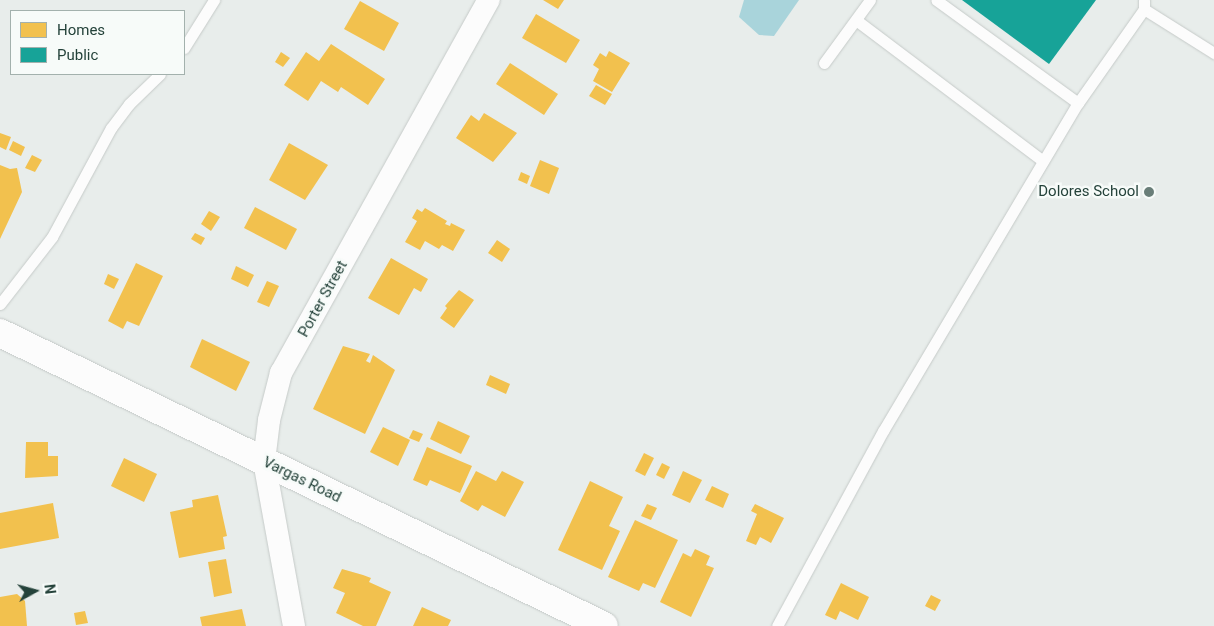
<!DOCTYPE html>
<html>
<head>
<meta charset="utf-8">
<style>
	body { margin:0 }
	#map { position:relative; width:1214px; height:626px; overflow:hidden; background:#e8edeb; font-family:Roboto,sans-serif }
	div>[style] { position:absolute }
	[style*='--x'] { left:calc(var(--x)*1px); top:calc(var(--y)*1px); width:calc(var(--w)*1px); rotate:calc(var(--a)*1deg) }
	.water>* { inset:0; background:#a9d4db }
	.homes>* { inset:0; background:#f2c14e }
	.public>* { inset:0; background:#17a398 }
	.roads { filter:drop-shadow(0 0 1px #c5cac8) drop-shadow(0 0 1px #c5cac8) }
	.service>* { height:11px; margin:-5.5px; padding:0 5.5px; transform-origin:5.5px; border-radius:5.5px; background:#fcfcfc }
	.minor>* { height:22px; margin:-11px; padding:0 11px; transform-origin:11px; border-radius:11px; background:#fcfcfc }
	.tertiary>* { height:28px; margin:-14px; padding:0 14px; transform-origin:14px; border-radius:14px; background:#fcfcfc }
	.dots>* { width:14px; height:14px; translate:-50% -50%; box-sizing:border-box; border:2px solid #f7fbf9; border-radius:50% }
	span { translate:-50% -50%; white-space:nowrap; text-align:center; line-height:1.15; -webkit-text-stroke:5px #f7fbf9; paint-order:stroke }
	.poi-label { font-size:15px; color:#24423a }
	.right { translate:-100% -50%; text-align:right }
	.street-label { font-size:15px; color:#24423a }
	.legend { position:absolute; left:10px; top:10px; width:175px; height:65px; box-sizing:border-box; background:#f7fbf9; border:1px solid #a3b1ad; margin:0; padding:6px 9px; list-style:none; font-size:15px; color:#24423a }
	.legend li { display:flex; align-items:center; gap:10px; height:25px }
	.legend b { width:25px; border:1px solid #a3b1ad }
	.north { position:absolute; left:10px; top:566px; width:50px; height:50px; -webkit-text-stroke:4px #f7fbf9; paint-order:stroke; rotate:83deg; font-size:14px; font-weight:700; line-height:20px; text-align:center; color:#24423a }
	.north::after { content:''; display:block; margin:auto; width:18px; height:22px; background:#24423a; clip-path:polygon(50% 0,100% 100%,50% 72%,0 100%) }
</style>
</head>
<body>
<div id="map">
	<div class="water">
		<div style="clip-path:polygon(744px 0,799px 0,774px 36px,759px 35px,739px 17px)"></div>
	</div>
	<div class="homes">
		<div style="clip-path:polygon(543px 0,564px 0,558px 9px)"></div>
		<div style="clip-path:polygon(360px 1px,399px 23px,384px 51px,344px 29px)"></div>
		<div style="clip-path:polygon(536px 14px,580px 40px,566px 63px,522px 38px)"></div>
		<div style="clip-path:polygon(331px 44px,385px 79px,368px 105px,341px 87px,338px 92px,321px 81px,308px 101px,284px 85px,306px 52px,319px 61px)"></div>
		<div style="clip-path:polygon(609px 51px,630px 63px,612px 92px,593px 81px,599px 69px,593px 65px,600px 53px,606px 57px)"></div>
		<div style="clip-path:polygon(281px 52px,290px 58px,283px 67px,275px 62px)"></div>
		<div style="clip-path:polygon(510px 63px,558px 94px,544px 115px,496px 84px)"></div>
		<div style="clip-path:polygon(596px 85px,612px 94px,605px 105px,589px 96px)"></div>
		<div style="clip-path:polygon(484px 113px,517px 133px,493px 162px,456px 138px,471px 115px,479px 121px)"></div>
		<div style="clip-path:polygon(0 133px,11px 137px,6px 150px,0 147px)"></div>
		<div style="clip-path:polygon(13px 141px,25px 147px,21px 156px,9px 150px)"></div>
		<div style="clip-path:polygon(289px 143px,328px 165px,305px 200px,269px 180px)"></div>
		<div style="clip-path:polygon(32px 155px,42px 160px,35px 172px,25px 168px)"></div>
		<div style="clip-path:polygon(540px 160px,559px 168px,549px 194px,530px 186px)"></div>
		<div style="clip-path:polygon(0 165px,10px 169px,17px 168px,22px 192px,0 239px)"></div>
		<div style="clip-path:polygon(521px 172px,530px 176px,527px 184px,518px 180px)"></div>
		<div style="clip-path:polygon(255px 207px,297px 229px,286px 250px,244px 228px)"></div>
		<div style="clip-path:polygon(425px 208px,447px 221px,445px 224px,450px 226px,451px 223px,465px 230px,453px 251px,442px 245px,439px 249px,425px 241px,420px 250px,405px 242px,417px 221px,412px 218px,417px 209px,422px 212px)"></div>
		<div style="clip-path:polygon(209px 211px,220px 217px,211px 231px,201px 224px)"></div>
		<div style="clip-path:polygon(195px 233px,205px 238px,201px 245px,191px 239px)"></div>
		<div style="clip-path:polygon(497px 240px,510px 249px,502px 262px,488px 253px)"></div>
		<div style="clip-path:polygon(391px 258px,428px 279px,421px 292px,414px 288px,399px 315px,368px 298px)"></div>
		<div style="clip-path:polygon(136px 263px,163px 276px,139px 326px,127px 321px,123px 329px,108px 321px)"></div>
		<div style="clip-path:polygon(236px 266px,254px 275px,248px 287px,231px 279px)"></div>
		<div style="clip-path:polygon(108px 274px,119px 279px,114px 289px,104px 284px)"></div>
		<div style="clip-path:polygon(267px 281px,279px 286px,269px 307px,257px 302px)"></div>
		<div style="clip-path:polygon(459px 290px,474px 300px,454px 328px,440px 318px,447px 308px,445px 306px)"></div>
		<div style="clip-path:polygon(202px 339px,250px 362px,236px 391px,190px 367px)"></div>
		<div style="clip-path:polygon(343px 346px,370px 354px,366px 361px,370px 363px,373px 355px,395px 370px,365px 434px,313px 409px)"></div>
		<div style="clip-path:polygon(490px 375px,510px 384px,506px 394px,486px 385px)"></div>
		<div style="clip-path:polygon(438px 421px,470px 436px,461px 454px,430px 439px)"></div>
		<div style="clip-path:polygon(383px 427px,410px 440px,398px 466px,370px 452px)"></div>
		<div style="clip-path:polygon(413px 430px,423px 434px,419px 442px,409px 438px)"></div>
		<div style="clip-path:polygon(26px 442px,48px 442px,48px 456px,58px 456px,58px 476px,25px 478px)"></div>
		<div style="clip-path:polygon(427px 447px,472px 466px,460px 493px,430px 480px,427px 486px,413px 480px)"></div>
		<div style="clip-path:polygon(644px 453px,654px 458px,645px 476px,635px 471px)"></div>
		<div style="clip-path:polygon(124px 458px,157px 474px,144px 502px,111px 486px)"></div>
		<div style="clip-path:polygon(662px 463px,670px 467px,664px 479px,656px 475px)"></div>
		<div style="clip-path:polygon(476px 471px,496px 481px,502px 471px,524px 482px,505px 517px,482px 505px,478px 511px,460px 501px)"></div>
		<div style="clip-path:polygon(683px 471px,702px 480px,690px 503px,672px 495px)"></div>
		<div style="clip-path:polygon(590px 481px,623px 497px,609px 526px,620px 531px,602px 570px,558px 550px)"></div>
		<div style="clip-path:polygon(712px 486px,729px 494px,723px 508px,705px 500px)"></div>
		<div style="clip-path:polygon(218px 495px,227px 536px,223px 537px,225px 549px,179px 558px,170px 512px,193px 507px,192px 500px)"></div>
		<div style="clip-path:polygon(53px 503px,59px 538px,0 549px,0 513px)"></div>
		<div style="clip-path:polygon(647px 504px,657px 508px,651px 520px,641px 516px)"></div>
		<div style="clip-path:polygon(755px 504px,784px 518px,771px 543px,760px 537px,756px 545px,746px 541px,757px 514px,751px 511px)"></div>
		<div style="clip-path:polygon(635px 520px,678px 540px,655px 588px,643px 583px,639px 591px,608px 577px)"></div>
		<div style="clip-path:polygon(695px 549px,710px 556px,706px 565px,714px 568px,691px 617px,660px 602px,683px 553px,691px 557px)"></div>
		<div style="clip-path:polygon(226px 559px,232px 593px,214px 597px,208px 562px)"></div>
		<div style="clip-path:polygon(342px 569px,363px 575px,371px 578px,369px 582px,391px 592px,376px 626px,363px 626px,336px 613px,345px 593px,333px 588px)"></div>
		<div style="clip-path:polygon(841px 583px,869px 597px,858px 620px,840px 611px,836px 620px,825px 615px)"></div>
		<div style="clip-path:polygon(17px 594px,25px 601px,27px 626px,0 626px,0 597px)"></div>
		<div style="clip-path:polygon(931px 595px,941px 600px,935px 611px,925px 606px)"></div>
		<div style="clip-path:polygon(422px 607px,451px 620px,448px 626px,413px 626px)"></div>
		<div style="clip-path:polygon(242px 609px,246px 626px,202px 626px,200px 617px)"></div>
		<div style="clip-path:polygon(85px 611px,88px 623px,76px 625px,74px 613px)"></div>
	</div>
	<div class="public">
		<div style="clip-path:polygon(962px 0,1096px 0,1049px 64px)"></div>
	</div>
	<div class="roads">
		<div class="service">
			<div style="--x:1144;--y:9;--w:83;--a:32.2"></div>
			<div style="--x:856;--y:20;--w:234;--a:37"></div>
			<div style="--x:184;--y:48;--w:57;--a:-58"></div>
			<div style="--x:824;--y:63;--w:78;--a:-53.9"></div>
			<div style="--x:1078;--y:103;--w:115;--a:-54.9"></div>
			<div style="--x:1144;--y:9;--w:9;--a:-90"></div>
			<div style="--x:0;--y:304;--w:85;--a:-52.2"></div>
			<div style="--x:52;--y:237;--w:124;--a:-61.6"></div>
			<div style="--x:111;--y:128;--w:30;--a:-53"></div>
			<div style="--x:129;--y:104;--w:43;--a:-44.1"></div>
			<div style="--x:777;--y:626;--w:222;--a:-61.5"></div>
			<div style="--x:883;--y:431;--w:382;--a:-59.3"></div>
			<div style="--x:1078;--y:103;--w:175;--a:-144"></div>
		</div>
		<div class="minor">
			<div style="--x:294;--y:626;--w:168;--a:-100.3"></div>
			<div style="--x:264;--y:461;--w:41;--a:-83"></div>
			<div style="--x:269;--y:420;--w:49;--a:-75.7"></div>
			<div style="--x:281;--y:373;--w:427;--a:-60.9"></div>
		</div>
		<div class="tertiary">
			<div style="--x:0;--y:333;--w:671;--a:25.88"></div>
		</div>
	</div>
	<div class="dots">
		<div style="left:1149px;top:192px;background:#697e78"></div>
	</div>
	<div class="poi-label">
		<span class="right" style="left:1139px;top:192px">Dolores School</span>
	</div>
	<div class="street-label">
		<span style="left:323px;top:299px;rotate:-61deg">Porter Street</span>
		<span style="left:302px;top:480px;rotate:26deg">Vargas Road</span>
	</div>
	<ul class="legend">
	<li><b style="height:14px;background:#f2c14e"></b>Homes</li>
	<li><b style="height:14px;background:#17a398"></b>Public</li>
	</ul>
	<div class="north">N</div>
</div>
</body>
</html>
